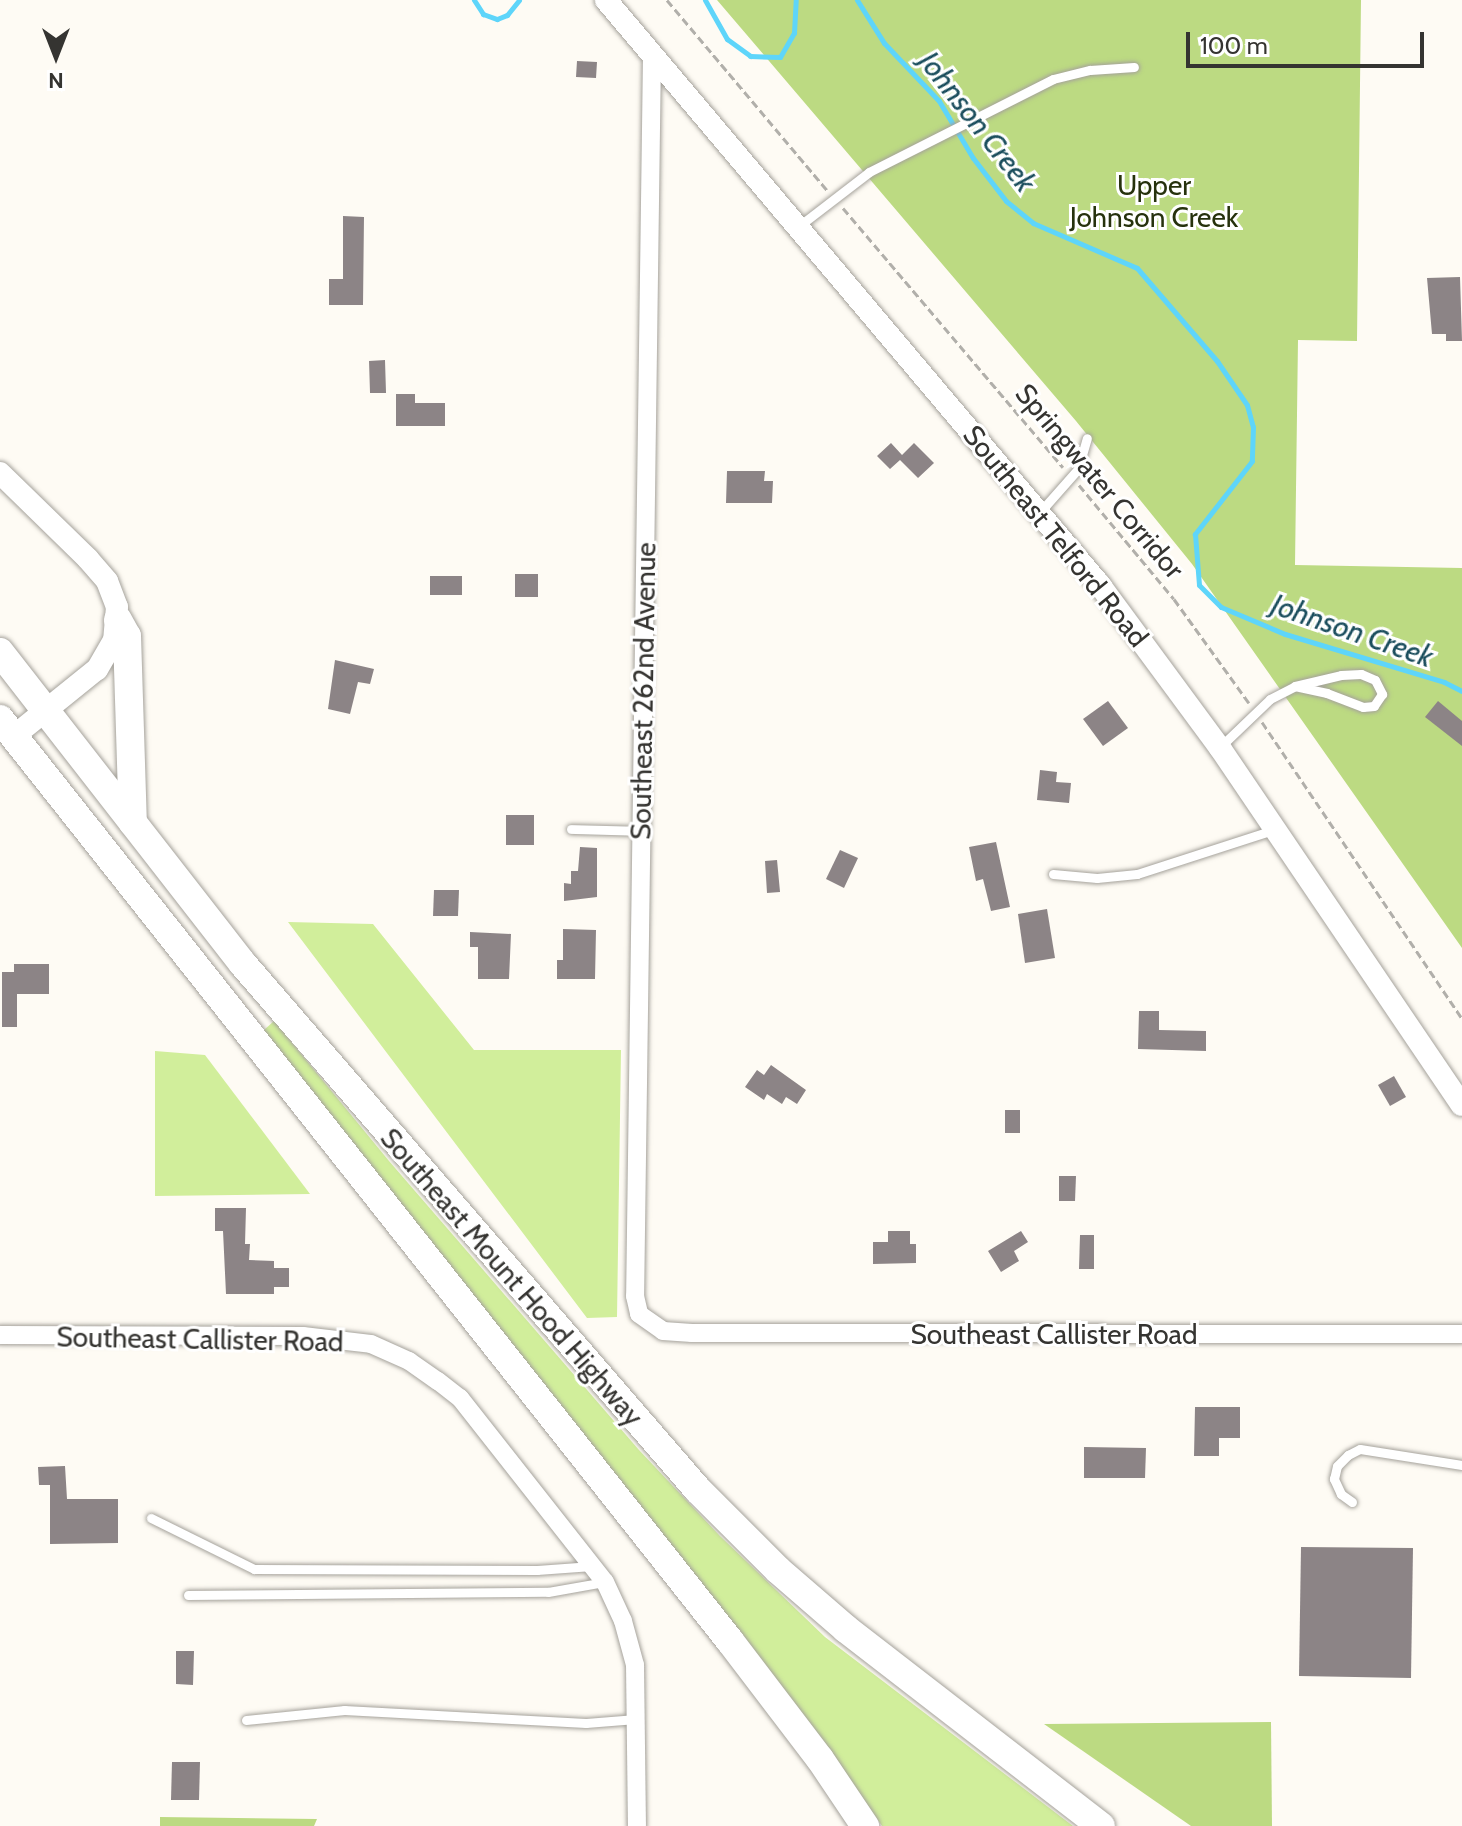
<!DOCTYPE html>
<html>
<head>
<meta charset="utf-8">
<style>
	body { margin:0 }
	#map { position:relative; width:1462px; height:1826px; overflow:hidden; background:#fefbf4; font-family:Cabin,sans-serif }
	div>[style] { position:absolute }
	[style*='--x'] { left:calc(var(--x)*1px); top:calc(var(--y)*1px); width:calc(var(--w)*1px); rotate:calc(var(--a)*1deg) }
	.green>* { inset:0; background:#d1ee9b }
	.forest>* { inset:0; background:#bcda82 }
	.stream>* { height:5px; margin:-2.5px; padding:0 2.5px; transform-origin:2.5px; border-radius:2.5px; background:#5ed5fa }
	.building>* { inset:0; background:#8c8486 }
	.path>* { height:3px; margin-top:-1.5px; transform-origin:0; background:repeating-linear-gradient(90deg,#b1afaa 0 8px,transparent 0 12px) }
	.roads { filter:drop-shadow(0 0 2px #a5a29b) drop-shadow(0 0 2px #a5a29b) }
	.service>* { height:9px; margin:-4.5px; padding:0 4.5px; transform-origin:4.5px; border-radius:4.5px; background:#fff }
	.minor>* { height:18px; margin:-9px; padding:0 9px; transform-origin:9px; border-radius:9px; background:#fff }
	.tertiary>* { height:22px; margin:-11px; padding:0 11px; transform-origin:11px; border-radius:11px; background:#fff }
	.trunk>* { height:28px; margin:-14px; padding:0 14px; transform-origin:14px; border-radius:14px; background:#fff }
	span { translate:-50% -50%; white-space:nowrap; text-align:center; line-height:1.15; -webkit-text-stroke:6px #fff; paint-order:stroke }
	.park-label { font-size:28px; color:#26320d }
	.street-label { font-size:28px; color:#353431 }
	.water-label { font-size:30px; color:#1a4d5c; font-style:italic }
	.north { position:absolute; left:16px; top:16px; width:80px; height:80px; -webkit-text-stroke:6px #fff; paint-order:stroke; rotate:180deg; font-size:22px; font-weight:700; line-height:32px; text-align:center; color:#353431 }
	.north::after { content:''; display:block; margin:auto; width:28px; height:36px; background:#353431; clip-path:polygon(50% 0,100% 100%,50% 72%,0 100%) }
	.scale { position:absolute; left:1186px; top:32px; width:238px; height:36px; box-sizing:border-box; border:4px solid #353431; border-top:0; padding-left:10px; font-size:24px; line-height:28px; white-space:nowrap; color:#353431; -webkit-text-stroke:6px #fff; paint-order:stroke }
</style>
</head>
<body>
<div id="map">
	<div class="green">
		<div style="clip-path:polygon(288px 922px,373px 924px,474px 1050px,621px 1050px,617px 1317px,587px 1318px)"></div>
		<div style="clip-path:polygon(274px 1021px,389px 1161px,639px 1450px,720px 1536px,825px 1637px,1073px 1826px,882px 1826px,818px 1735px,264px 1030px)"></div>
		<div style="clip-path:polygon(155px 1051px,205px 1055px,310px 1194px,155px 1196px)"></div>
	</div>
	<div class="forest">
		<div style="clip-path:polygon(717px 0,1361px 0,1357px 341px,1298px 340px,1295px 565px,1462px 568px,1462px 948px,1192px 564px,1076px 421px)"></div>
		<div style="clip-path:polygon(1271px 1722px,1272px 1826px,1191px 1826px,1044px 1724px)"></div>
		<div style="clip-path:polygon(160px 1817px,317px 1819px,314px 1826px,160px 1826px)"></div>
	</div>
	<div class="stream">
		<div style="--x:474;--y:0;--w:17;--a:57"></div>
		<div style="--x:483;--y:14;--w:15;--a:20"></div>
		<div style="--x:497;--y:19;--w:11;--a:-22"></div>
		<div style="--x:507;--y:15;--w:19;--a:-51"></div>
		<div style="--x:705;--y:0;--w:45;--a:60.6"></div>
		<div style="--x:727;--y:39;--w:29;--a:36"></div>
		<div style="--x:750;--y:56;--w:30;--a:2"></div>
		<div style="--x:780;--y:57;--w:28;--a:-60"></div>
		<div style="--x:794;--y:33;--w:33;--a:-87"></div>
		<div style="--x:857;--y:0;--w:51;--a:57.9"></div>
		<div style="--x:884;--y:43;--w:80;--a:46.5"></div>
		<div style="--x:939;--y:101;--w:66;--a:59.2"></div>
		<div style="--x:973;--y:158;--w:54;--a:52.5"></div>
		<div style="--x:1006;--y:201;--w:35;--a:39"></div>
		<div style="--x:1033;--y:223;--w:113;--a:23.4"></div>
		<div style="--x:1137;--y:268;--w:123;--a:49.3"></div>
		<div style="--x:1217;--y:361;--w:53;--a:55.7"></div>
		<div style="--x:1247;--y:405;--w:23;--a:75"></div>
		<div style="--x:1253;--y:427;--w:34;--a:92"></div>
		<div style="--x:1252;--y:461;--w:93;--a:128"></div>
		<div style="--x:1195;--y:534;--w:51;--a:85.5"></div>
		<div style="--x:1199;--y:585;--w:31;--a:45"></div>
		<div style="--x:1221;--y:607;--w:69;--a:22.9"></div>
		<div style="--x:1285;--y:634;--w:166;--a:16.8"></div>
		<div style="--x:1444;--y:682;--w:20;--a:27"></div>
	</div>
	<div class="building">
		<div style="clip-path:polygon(577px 61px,597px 62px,596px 78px,576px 77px)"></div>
		<div style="clip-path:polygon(343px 216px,364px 217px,363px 305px,329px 305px,329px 279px,343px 279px)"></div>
		<div style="clip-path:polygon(1460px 277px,1462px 341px,1446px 341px,1446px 334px,1432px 334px,1427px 278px)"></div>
		<div style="clip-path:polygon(385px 360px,386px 393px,370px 393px,369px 361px)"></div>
		<div style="clip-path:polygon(396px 394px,415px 394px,415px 403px,445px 403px,445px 426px,396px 426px)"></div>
		<div style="clip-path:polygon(891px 443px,902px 455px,914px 443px,934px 463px,918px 478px,900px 460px,890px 469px,877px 456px)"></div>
		<div style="clip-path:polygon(727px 471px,765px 471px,764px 481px,773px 481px,772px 503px,726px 503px)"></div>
		<div style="clip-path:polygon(515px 574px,538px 574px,538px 597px,515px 597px)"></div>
		<div style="clip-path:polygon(430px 576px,462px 576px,462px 595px,430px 595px)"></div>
		<div style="clip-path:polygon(335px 660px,374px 669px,370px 684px,358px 682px,350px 714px,328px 709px)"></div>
		<div style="clip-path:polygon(1108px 701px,1128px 728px,1103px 746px,1083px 719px)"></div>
		<div style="clip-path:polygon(1438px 701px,1462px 721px,1462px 746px,1425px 717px)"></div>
		<div style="clip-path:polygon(1040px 770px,1057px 772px,1056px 782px,1071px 783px,1069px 803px,1037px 800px)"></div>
		<div style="clip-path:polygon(506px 815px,534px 815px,534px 845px,506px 845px)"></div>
		<div style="clip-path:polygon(996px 842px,1010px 907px,991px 911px,983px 879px,976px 881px,969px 847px)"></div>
		<div style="clip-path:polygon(580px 847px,597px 848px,597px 897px,564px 901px,564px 883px,571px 884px,571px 871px,578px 871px)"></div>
		<div style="clip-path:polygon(840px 850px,858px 858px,844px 888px,826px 879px)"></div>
		<div style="clip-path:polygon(777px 860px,780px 892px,767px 893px,765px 861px)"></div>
		<div style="clip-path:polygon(434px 890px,459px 890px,458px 916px,433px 916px)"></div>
		<div style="clip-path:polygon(1047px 909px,1055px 958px,1025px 963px,1018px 914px)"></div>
		<div style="clip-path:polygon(563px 929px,596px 930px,595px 979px,557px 979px,557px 960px,563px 960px)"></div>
		<div style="clip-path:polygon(470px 932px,511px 934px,509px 979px,478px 979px,478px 947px,470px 947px)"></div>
		<div style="clip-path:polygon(14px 964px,49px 964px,49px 994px,17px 994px,17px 1027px,2px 1027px,2px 972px,14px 972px)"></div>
		<div style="clip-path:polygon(1139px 1011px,1159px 1011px,1159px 1030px,1206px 1031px,1206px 1051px,1138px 1049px)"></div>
		<div style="clip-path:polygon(771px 1065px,806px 1090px,797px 1104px,786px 1097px,782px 1104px,767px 1094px,764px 1100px,745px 1087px,757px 1070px,764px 1075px)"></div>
		<div style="clip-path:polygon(1394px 1076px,1406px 1097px,1390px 1106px,1378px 1085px)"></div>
		<div style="clip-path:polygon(1005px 1110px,1020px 1110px,1020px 1133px,1005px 1133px)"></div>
		<div style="clip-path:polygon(1059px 1176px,1076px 1176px,1075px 1201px,1059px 1201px)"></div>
		<div style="clip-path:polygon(215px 1208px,246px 1208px,245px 1244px,250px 1244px,249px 1260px,274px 1261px,274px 1268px,289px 1268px,289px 1287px,274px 1287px,274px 1294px,226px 1294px,223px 1231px,215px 1231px)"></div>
		<div style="clip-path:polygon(888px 1231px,910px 1231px,910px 1244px,916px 1244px,916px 1263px,873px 1264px,873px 1242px,888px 1242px)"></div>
		<div style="clip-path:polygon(1021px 1231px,1028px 1242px,1014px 1251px,1019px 1261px,1001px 1272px,988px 1251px)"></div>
		<div style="clip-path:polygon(1080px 1235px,1094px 1235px,1094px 1269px,1079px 1269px)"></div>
		<div style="clip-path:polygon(1195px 1407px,1240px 1407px,1240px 1438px,1219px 1438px,1219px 1456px,1194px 1456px)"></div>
		<div style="clip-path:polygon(1084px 1447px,1146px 1448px,1145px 1478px,1084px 1478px)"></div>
		<div style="clip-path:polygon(65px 1466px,67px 1499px,118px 1499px,118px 1543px,50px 1544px,50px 1485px,39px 1485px,38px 1467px)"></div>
		<div style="clip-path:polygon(1301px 1547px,1413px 1548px,1411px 1678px,1299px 1676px)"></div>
		<div style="clip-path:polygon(176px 1651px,194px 1651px,193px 1685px,176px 1684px)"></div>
		<div style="clip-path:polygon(172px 1762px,200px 1762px,199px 1800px,171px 1800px)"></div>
	</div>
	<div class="path">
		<div style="--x:667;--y:0;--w:248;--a:49.9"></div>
		<div style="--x:843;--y:208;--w:340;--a:49.7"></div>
		<div style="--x:1079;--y:485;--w:148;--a:50.2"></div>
		<div style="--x:1174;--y:599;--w:128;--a:54.2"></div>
		<div style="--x:1262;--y:722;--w:357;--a:56"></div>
	</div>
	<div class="roads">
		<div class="service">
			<div style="--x:799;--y:226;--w:88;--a:-37.6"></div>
			<div style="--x:869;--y:172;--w:206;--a:-26.8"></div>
			<div style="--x:1053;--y:79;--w:38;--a:-14"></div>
			<div style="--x:1090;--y:70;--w:44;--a:-3.9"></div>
			<div style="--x:1040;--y:512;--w:57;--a:-48.5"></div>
			<div style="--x:1078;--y:469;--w:32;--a:-74"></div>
			<div style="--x:1220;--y:747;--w:69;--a:-43.8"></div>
			<div style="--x:1270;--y:699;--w:28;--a:-27"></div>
			<div style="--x:1295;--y:686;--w:47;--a:-13.4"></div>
			<div style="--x:1341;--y:675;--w:20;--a:-3"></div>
			<div style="--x:1361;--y:674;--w:15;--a:23"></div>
			<div style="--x:1375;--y:680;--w:16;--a:63"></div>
			<div style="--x:1382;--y:694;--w:14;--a:124"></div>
			<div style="--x:1374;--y:706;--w:11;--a:175"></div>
			<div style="--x:1363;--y:707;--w:39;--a:-159"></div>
			<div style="--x:1327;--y:693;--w:33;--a:-168"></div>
			<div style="--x:571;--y:829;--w:70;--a:1.6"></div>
			<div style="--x:1053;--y:874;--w:44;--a:5.2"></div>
			<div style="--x:1097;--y:878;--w:40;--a:-5.7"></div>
			<div style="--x:1137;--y:874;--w:143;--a:-17.9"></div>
			<div style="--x:1352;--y:1502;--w:14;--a:-144"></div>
			<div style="--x:1341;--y:1494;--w:17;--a:-115"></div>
			<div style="--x:1334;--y:1479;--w:13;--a:-77"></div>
			<div style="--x:1337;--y:1466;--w:16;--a:-45"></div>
			<div style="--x:1348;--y:1455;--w:13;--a:-27"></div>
			<div style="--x:1360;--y:1449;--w:103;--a:8.9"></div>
			<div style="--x:151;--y:1518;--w:115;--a:26.3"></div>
			<div style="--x:254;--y:1569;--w:283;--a:0.2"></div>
			<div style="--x:537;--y:1570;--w:55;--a:-4.2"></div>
			<div style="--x:188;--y:1595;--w:360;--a:-0.5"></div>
			<div style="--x:548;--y:1592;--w:58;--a:-10"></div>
			<div style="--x:246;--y:1720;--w:99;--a:-5.8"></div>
			<div style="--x:344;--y:1710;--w:242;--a:3.1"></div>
			<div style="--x:586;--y:1723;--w:50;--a:-4.6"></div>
		</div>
		<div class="minor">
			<div style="--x:652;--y:55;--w:1241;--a:90.78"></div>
			<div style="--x:635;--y:1296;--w:18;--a:77"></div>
			<div style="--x:639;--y:1314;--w:29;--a:35"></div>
			<div style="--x:663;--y:1331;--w:29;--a:4"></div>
			<div style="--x:692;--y:1333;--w:770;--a:0.07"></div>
			<div style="--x:0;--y:1335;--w:303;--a:0.2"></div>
			<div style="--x:303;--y:1336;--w:68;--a:6.7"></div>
			<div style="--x:371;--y:1344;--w:42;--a:24.1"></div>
			<div style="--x:409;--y:1361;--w:35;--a:35"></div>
			<div style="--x:438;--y:1381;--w:28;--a:38"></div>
			<div style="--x:460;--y:1398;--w:234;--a:51.8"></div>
			<div style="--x:605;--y:1582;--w:43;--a:65.2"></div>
			<div style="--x:623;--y:1621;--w:46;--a:74.7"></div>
			<div style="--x:635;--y:1665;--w:161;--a:89.3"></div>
		</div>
		<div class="tertiary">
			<div style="--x:606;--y:0;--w:764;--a:49.83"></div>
			<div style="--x:1099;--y:584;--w:204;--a:53.6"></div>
			<div style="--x:1220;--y:748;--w:431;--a:55.9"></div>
			<div style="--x:0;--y:473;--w:123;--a:44.3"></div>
			<div style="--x:88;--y:559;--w:29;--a:49"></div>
			<div style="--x:107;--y:581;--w:28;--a:69"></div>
			<div style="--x:117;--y:607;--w:33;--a:95"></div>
			<div style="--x:114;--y:640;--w:34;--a:120"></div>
			<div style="--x:97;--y:669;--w:107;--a:141.1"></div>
		</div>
		<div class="trunk">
			<div style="--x:118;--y:620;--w:18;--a:61"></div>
			<div style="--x:127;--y:636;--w:187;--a:88.2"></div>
			<div style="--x:0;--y:652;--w:395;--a:52.1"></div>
			<div style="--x:243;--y:964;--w:695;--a:49.14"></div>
			<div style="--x:698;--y:1490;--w:113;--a:45"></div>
			<div style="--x:778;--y:1570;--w:90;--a:40.9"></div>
			<div style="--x:846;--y:1629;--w:322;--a:37.7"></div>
			<div style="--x:0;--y:719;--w:1176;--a:51.63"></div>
			<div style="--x:730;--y:1641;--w:148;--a:52.7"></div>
			<div style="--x:820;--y:1759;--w:81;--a:56.1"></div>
		</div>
	</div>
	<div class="park-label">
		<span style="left:1154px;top:201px">Upper<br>Johnson Creek</span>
	</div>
	<div class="street-label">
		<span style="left:1100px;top:481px;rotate:50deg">Springwater Corridor</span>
		<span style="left:1056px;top:536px;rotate:51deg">Southeast Telford Road</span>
		<span style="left:643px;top:691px;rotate:-89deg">Southeast 262nd Avenue</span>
		<span style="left:512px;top:1277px;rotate:49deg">Southeast Mount Hood Highway</span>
		<span style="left:1054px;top:1334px">Southeast Callister Road</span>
		<span style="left:200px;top:1339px;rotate:1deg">Southeast Callister Road</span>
	</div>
	<div class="water-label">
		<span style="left:977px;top:122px;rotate:52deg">Johnson Creek</span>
		<span style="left:1352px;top:631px;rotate:19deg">Johnson Creek</span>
	</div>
	<div class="north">N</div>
	<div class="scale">100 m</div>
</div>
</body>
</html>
